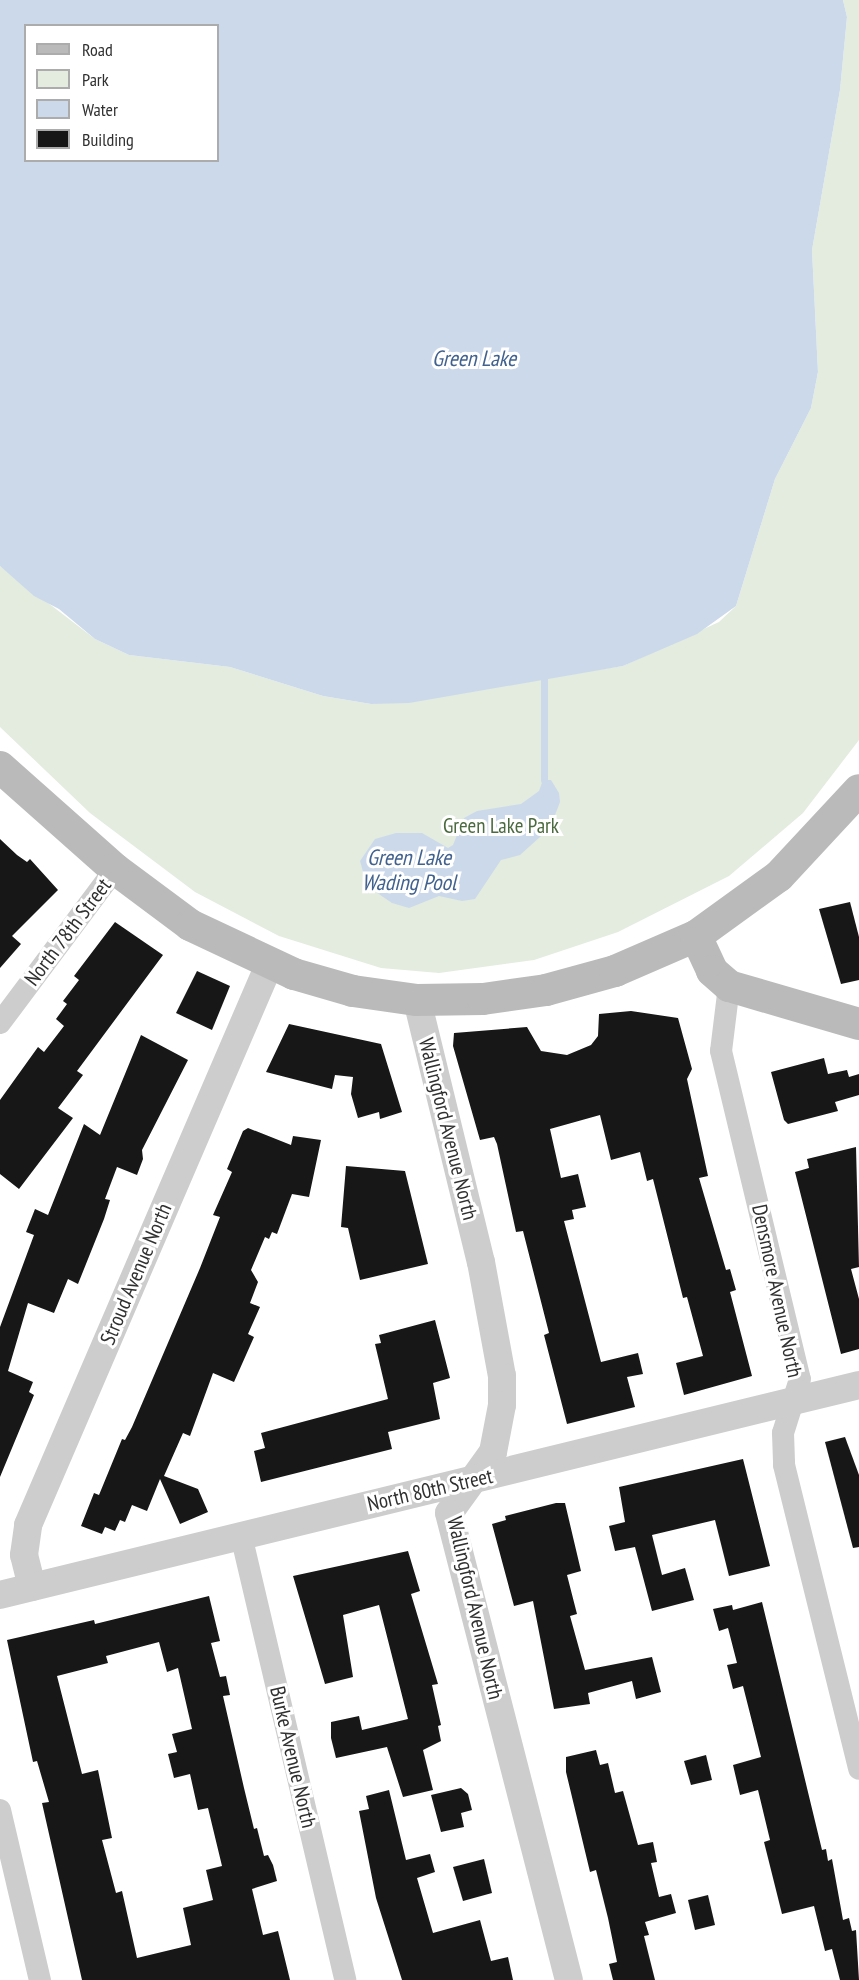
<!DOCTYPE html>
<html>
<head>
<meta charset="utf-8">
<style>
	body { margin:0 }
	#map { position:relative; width:859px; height:1980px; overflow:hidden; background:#fff; font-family:"PT Sans Narrow",sans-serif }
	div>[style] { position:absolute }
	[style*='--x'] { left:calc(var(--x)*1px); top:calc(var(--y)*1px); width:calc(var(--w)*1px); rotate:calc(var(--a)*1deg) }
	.green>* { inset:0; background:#e3ecdf }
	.water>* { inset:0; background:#ccd9eb }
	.stream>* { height:7px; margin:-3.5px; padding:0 3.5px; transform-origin:3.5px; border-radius:3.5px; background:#ccd9eb }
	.building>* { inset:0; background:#171717 }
	.minor>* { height:22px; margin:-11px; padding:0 11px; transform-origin:11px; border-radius:11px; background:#cdcdcd }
	.tertiary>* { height:28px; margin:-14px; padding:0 14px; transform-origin:14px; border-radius:14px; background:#cdcdcd }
	.secondary>* { height:32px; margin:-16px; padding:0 16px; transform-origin:16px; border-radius:16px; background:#bababa }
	span { translate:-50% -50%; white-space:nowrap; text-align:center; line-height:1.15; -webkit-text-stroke:6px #fff; paint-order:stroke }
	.park-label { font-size:21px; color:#4b6a3f }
	.street-label { font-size:21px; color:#303030 }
	.water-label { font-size:22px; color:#41628e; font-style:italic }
	.legend { position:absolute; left:24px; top:24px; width:195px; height:138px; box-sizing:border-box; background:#fff; border:2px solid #acacac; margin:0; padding:8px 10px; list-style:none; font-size:18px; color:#303030 }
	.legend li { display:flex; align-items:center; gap:12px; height:30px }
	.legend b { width:30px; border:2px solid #acacac }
</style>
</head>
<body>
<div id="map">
	<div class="green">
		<div style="clip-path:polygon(843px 0,859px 0,859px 740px,803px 813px,729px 876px,618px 932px,534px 960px,439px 973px,381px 968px,279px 936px,195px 892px,90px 813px,0 727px,0 566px,95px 639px,129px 655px,230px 667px,323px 696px,371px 704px,623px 666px,719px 622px,736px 606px,775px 479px,811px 408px,818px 372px,812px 250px,840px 90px,847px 17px)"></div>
	</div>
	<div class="water">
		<div style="clip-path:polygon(evenodd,0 0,843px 0,847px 17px,840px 90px,812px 250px,818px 372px,811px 408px,775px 479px,736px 606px,697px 634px,623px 666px,409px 703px,371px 704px,323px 696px,230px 667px,129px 655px,95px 639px,59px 609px,34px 596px,0 566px,0 0,26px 26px,218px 26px,218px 160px,26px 160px,26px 26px)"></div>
		<div style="clip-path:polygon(543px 780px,551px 780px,559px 793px,560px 802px,550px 828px,520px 855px,501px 860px,475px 899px,462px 901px,439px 896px,409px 908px,392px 903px,367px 886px,360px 861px,375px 839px,396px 833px,422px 833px,448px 848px,453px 845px,464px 818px,477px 811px,521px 804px,539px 791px)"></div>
	</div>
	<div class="stream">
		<div style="--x:544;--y:678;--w:102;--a:90"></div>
	</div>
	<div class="building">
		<div style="clip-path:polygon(0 839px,17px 855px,27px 862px,30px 859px,58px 890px,12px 936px,21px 944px,0 968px)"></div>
		<div style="clip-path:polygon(850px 902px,859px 937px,859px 980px,841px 984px,819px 909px)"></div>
		<div style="clip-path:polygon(115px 922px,163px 955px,77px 1071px,83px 1075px,58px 1108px,73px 1118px,19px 1189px,0 1174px,0 1100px,38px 1047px,44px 1052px,64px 1026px,56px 1019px,67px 1004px,63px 1001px,79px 980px,74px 976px)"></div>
		<div style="clip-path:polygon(197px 971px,230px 986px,212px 1030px,176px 1013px)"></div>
		<div style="clip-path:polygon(631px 1011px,678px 1018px,692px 1069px,687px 1079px,708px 1176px,699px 1178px,726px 1270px,730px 1269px,736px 1290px,730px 1292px,752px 1376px,684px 1395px,676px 1363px,703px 1356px,687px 1297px,683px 1298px,653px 1179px,647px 1181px,640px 1152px,611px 1160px,600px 1115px,550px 1129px,561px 1178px,578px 1174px,586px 1207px,572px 1210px,574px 1219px,564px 1221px,601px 1362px,638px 1353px,643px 1374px,627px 1377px,635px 1407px,567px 1424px,544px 1335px,549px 1333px,523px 1231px,516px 1232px,497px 1144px,494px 1137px,480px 1140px,453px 1046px,454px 1033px,527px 1027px,541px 1051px,567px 1055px,591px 1045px,598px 1036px,599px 1014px)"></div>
		<div style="clip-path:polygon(289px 1024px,381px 1044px,402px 1112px,380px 1119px,379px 1112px,358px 1118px,351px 1094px,353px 1077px,335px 1075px,332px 1089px,266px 1072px)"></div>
		<div style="clip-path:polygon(141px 1035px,188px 1060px,142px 1150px,143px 1159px,137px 1175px,117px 1167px,105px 1199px,110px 1200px,104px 1219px,78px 1284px,68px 1279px,54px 1313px,28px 1303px,8px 1371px,33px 1382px,29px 1392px,34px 1395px,0 1477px,0 1327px,34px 1235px,26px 1232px,35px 1209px,48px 1215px,84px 1124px,100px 1135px)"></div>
		<div style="clip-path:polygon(824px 1058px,828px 1074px,847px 1070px,849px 1077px,859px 1074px,859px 1095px,835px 1102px,838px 1111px,788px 1124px,784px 1120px,771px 1072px)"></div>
		<div style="clip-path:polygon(248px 1128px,291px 1145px,293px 1136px,321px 1140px,309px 1197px,292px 1194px,277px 1234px,272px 1232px,269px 1239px,265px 1237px,251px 1270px,258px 1282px,250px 1303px,260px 1307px,248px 1334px,254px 1337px,234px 1382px,213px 1373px,190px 1436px,183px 1433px,164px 1476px,198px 1489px,208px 1512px,180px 1524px,160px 1479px,147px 1511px,132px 1505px,125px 1522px,120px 1520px,115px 1531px,105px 1527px,102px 1534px,81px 1526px,94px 1493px,99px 1495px,122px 1439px,125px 1440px,132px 1427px,200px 1268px,220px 1217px,213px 1215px,232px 1172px,227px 1169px,243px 1131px)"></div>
		<div style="clip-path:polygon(856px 1147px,859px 1267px,851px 1269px,859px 1299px,859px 1349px,841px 1354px,795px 1172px,809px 1168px,807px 1159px)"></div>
		<div style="clip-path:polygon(346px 1166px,405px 1171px,428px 1264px,360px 1280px,348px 1228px,341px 1227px)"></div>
		<div style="clip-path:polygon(435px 1320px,450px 1378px,433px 1383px,440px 1419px,388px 1432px,392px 1449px,261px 1482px,254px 1451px,265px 1448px,261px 1433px,388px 1399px,375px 1344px,381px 1343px,379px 1335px)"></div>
		<div style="clip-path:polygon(845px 1437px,859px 1475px,859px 1547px,853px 1548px,825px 1442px)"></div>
		<div style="clip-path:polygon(743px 1459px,770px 1566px,729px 1576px,715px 1520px,652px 1535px,662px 1575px,685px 1568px,694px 1600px,652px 1611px,635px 1547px,615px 1551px,609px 1526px,625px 1522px,619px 1487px)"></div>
		<div style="clip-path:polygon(556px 1503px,565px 1503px,581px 1571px,567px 1575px,577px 1614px,570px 1616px,585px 1670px,652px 1657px,661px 1692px,636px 1699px,632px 1681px,588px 1693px,590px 1704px,554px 1709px,533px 1601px,514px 1606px,492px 1524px,506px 1520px,505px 1516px)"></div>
		<div style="clip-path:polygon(408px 1551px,420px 1591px,411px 1594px,438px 1684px,432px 1685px,441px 1725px,438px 1726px,441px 1741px,423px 1750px,433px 1790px,403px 1797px,387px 1747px,336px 1758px,331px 1738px,331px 1722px,359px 1716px,362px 1730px,408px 1719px,379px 1605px,343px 1615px,353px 1677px,325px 1684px,293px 1576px)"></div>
		<div style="clip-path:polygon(evenodd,209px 1596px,220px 1641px,211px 1643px,220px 1677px,226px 1676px,230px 1695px,223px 1696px,244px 1788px,254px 1829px,257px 1828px,264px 1856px,268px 1855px,273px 1865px,277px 1881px,252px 1889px,263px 1935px,278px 1931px,290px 1980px,82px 1980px,42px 1803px,49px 1802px,37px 1761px,33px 1762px,7px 1640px,94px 1620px,95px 1624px,209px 1596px,159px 1642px,167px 1672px,178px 1668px,192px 1729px,172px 1734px,177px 1752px,168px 1754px,174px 1778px,190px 1774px,198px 1810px,208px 1808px,222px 1866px,206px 1870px,213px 1900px,183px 1908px,191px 1945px,137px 1958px,122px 1891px,116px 1893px,102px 1840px,112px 1838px,98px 1770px,82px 1774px,57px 1676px,108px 1663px,106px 1656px,159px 1642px)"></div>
		<div style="clip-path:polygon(762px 1602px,822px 1850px,826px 1849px,828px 1861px,832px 1859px,843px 1920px,849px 1918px,852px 1931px,856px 1930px,859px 1980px,840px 1980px,832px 1949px,825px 1951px,814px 1906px,782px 1914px,764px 1842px,770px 1840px,758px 1790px,740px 1795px,733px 1765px,761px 1757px,743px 1686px,733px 1689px,727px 1665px,737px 1663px,728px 1628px,719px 1631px,713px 1609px,732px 1605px,733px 1610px)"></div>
		<div style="clip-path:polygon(596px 1750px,600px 1765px,608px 1763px,615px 1793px,623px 1791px,638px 1845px,653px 1842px,657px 1862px,651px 1863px,659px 1897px,671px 1894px,676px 1913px,645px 1922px,649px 1935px,644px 1936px,655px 1980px,613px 1980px,609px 1964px,617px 1962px,608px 1918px,596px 1870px,590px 1872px,566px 1772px,566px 1757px)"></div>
		<div style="clip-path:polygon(706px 1755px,712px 1780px,691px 1785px,684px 1761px)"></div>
		<div style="clip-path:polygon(461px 1788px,468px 1794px,472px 1810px,461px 1813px,464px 1827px,441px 1832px,431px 1795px)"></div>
		<div style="clip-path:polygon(389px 1790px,406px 1860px,430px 1854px,435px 1872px,417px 1878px,433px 1933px,480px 1920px,491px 1961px,508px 1957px,513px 1980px,402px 1980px,376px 1898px,359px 1811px,369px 1809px,366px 1796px)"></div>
		<div style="clip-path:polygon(484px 1859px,492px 1893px,463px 1901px,453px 1867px)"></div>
		<div style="clip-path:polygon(708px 1895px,715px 1925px,695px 1930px,688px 1900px)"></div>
	</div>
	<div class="minor">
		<div style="--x:729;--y:986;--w:65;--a:97"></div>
		<div style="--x:721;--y:1051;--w:337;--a:76.5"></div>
		<div style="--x:800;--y:1379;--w:57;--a:107.5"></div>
		<div style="--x:783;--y:1433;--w:32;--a:88"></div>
		<div style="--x:784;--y:1465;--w:313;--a:76.1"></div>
		<div style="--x:0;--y:1023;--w:192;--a:-53.2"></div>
		<div style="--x:241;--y:1535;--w:457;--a:76.8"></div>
		<div style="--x:0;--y:1810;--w:175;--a:76.8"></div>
	</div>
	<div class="tertiary">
		<div style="--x:417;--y:1000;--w:270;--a:76.3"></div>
		<div style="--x:481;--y:1262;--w:116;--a:79.6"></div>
		<div style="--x:502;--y:1376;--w:29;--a:90"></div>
		<div style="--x:502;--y:1405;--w:48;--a:100.8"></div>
		<div style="--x:493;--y:1452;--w:75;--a:125.8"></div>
		<div style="--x:449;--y:1513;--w:482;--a:75.6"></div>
		<div style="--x:32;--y:1587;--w:33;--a:-104"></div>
		<div style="--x:24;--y:1555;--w:30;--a:-82"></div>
		<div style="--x:28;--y:1525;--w:610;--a:-66.72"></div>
		<div style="--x:0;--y:1595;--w:884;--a:-13.74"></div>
	</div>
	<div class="secondary">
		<div style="--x:0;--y:767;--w:154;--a:41.6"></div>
		<div style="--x:115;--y:869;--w:94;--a:36.7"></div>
		<div style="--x:190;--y:925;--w:115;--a:25.2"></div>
		<div style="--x:294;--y:974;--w:61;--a:16.1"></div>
		<div style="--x:353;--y:991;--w:65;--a:8"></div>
		<div style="--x:417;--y:1000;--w:66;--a:-0.9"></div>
		<div style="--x:483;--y:999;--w:64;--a:-8.1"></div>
		<div style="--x:546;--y:990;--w:72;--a:-15.4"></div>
		<div style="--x:615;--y:971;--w:88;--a:-23.4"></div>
		<div style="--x:696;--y:936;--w:102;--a:-35.9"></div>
		<div style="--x:779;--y:876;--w:117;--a:-47.1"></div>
		<div style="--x:696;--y:936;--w:38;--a:65"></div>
		<div style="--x:712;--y:971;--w:23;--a:41"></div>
		<div style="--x:729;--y:986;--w:135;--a:16.3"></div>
	</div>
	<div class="park-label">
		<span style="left:501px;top:826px">Green Lake Park</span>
	</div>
	<div class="street-label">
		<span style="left:68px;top:932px;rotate:-53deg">North 78th Street</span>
		<span style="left:448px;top:1129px;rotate:76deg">Wallingford Avenue North</span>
		<span style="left:136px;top:1274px;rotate:-67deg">Stroud Avenue North</span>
		<span style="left:777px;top:1291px;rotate:78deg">Densmore Avenue North</span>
		<span style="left:430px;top:1490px;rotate:-13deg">North 80th Street</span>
		<span style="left:475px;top:1608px;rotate:77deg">Wallingford Avenue North</span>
		<span style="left:293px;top:1757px;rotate:77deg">Burke Avenue North</span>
	</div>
	<div class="water-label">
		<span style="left:474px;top:359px">Green Lake</span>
		<span style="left:409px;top:870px">Green Lake<br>Wading Pool</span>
	</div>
	<ul class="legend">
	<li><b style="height:8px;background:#bababa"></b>Road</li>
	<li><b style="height:16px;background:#e3ecdf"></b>Park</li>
	<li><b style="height:16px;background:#ccd9eb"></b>Water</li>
	<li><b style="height:16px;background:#171717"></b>Building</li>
	</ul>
</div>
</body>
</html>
